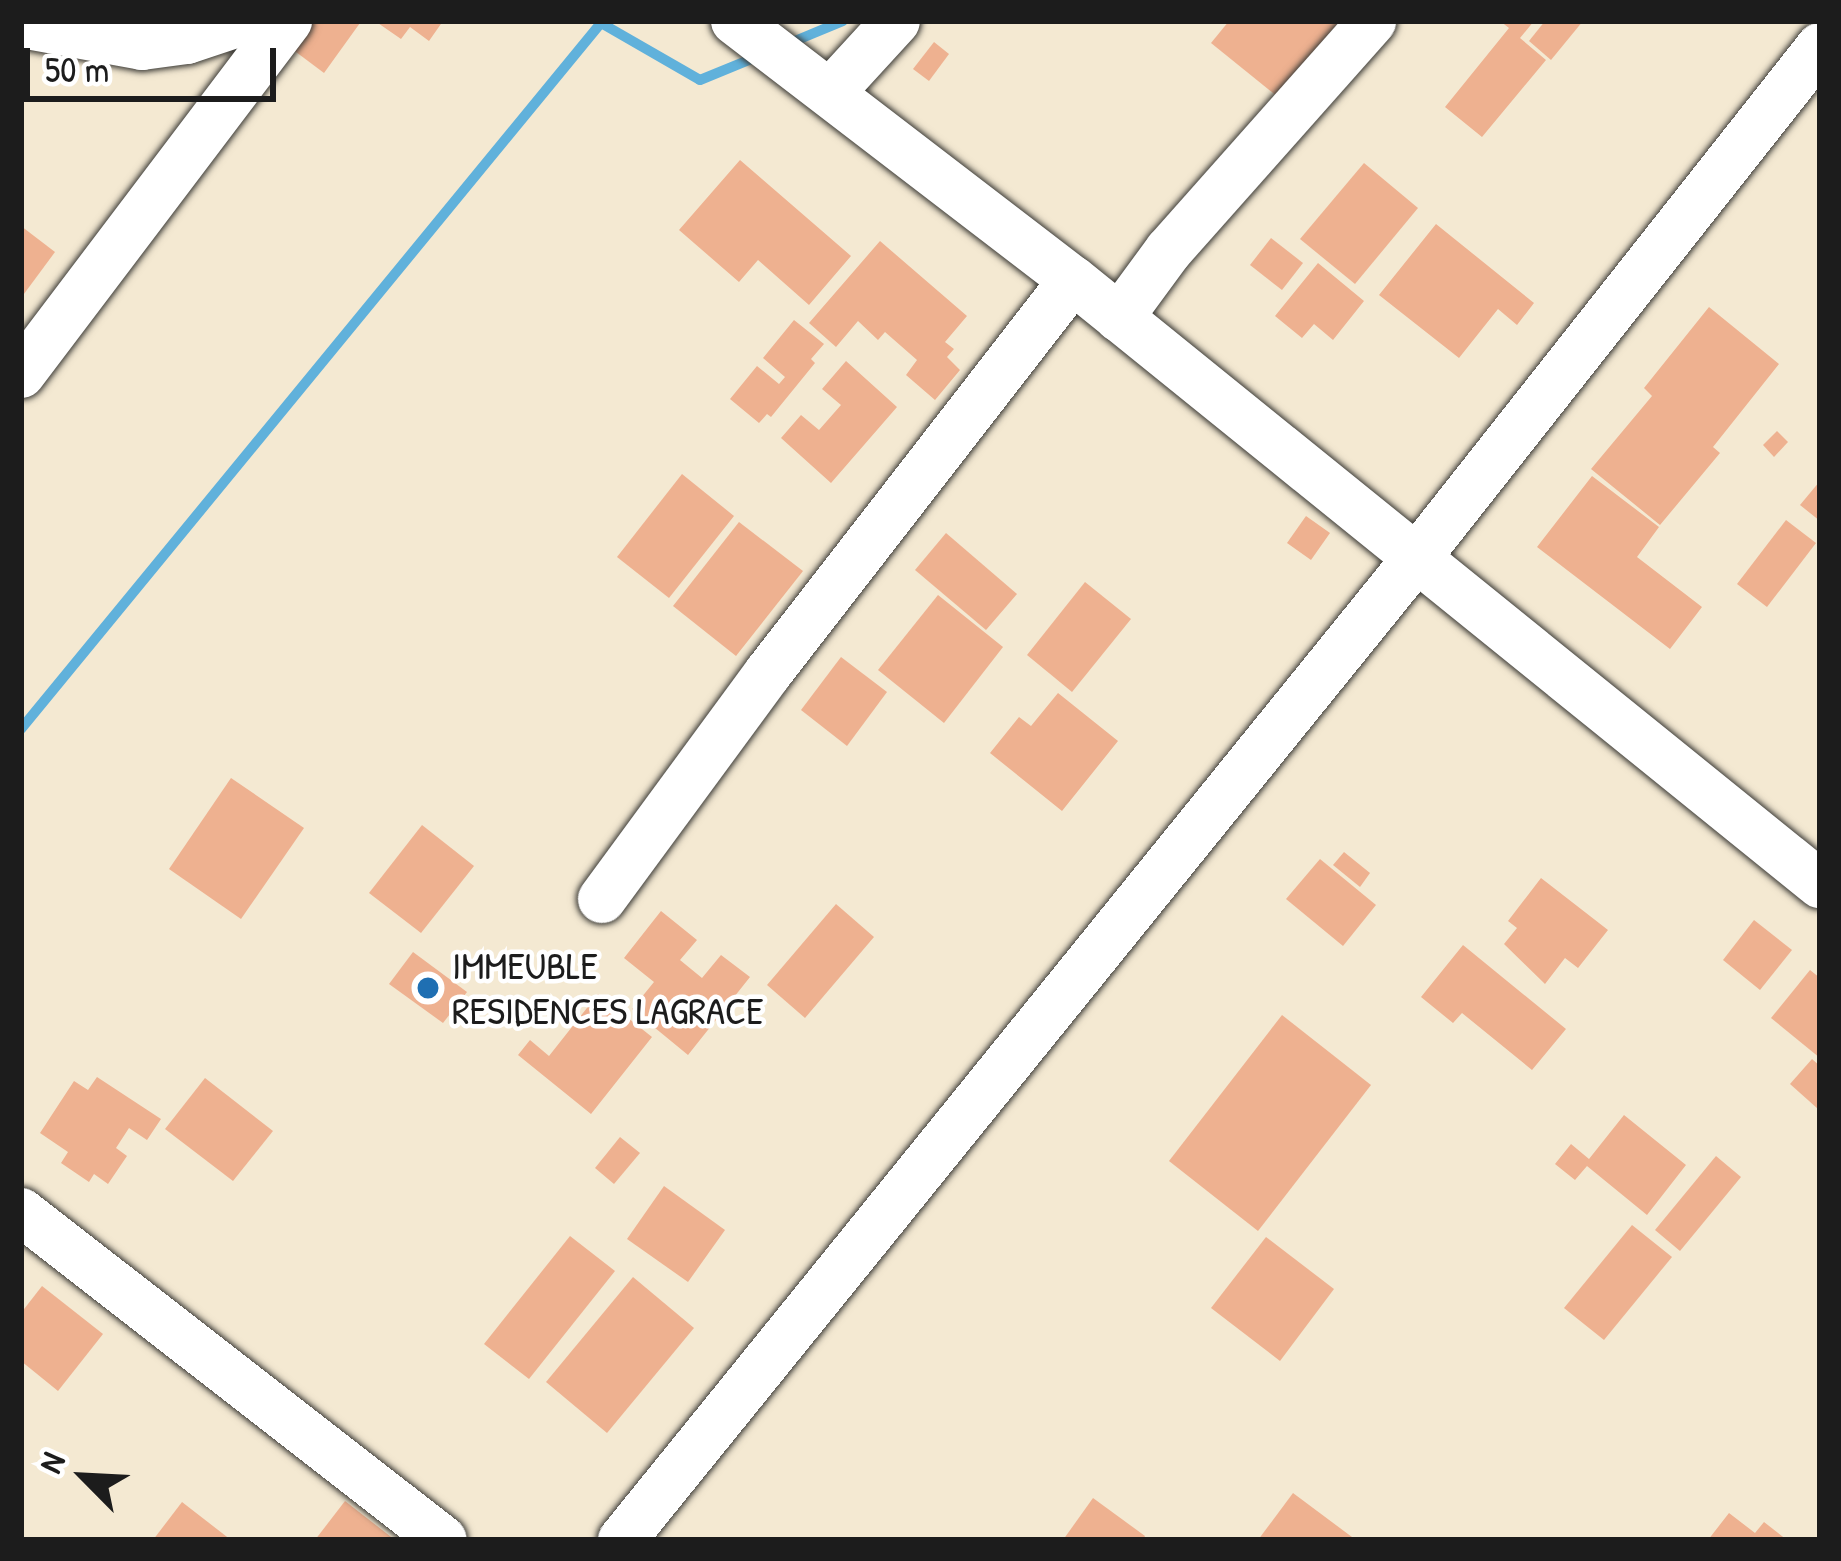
<!DOCTYPE html>
<html>
<head>
<meta charset="utf-8">
<style>
	body { margin:0 }
	#map { position:relative; width:1841px; height:1561px; overflow:hidden; background:#f4e9d2; font-family:"Patrick Hand",sans-serif }
	div>[style] { position:absolute }
	[style*='--x'] { left:calc(var(--x)*1px); top:calc(var(--y)*1px); width:calc(var(--w)*1px); rotate:calc(var(--a)*1deg) }
	.stream>* { height:10px; margin:-5px; padding:0 5px; transform-origin:5px; border-radius:5px; background:#60b1db }
	.building>* { inset:0; background:#eeb190 }
	.roads { filter:drop-shadow(0 0 3px #3c3b37) drop-shadow(0 0 3px #3c3b37) }
	.minor>* { height:48px; margin:-24px; padding:0 24px; transform-origin:24px; border-radius:24px; background:#fff }
	.dots>* { width:33px; height:33px; translate:-50% -50%; box-sizing:border-box; border:6px solid #fff; border-radius:50% }
	span { translate:-50% -50%; white-space:nowrap; text-align:center; line-height:1.15; -webkit-text-stroke:9px #fff; paint-order:stroke }
	.poi-label { font-size:39px; color:#1c1c1c }
	.left { translate:0 -50%; text-align:left }
	.frame { position:absolute; inset:0; border:24px solid #1c1c1c; pointer-events:none }
	.north { position:absolute; left:24px; top:1417px; width:120px; height:120px; -webkit-text-stroke:9px #fff; paint-order:stroke; rotate:294deg; font-size:33px; font-weight:700; line-height:48px; text-align:center; color:#1c1c1c }
	.north::after { content:''; display:block; margin:auto; width:42px; height:54px; background:#1c1c1c; clip-path:polygon(50% 0,100% 100%,50% 72%,0 100%) }
	.scale { position:absolute; left:24px; top:48px; width:252px; height:54px; box-sizing:border-box; border:6px solid #1c1c1c; border-top:0; padding-left:15px; font-size:36px; line-height:42px; white-space:nowrap; color:#1c1c1c; -webkit-text-stroke:9px #fff; paint-order:stroke }
</style>
</head>
<body>
<div id="map">
	<div class="stream">
		<div style="--x:790;--y:43;--w:57;--a:-22.5"></div>
		<div style="--x:21;--y:729;--w:914;--a:-50.6"></div>
		<div style="--x:601;--y:23;--w:114;--a:29.9"></div>
		<div style="--x:700;--y:80;--w:61;--a:-22.3"></div>
	</div>
	<div class="building">
		<div style="clip-path:polygon(312px 21px,360px 23px,324px 73px,292px 49px)"></div>
		<div style="clip-path:polygon(375px 21px,443px 21px,429px 41px,410px 27px,401px 39px)"></div>
		<div style="clip-path:polygon(1229px 21px,1339px 21px,1278px 97px,1211px 43px)"></div>
		<div style="clip-path:polygon(1500px 21px,1534px 21px,1520px 38px,1546px 60px,1482px 137px,1445px 107px,1509px 28px)"></div>
		<div style="clip-path:polygon(1545px 21px,1583px 21px,1551px 60px,1529px 41px)"></div>
		<div style="clip-path:polygon(934px 42px,949px 54px,929px 81px,913px 69px)"></div>
		<div style="clip-path:polygon(740px 160px,851px 256px,809px 305px,758px 260px,739px 282px,679px 230px)"></div>
		<div style="clip-path:polygon(1364px 163px,1418px 208px,1355px 284px,1300px 239px)"></div>
		<div style="clip-path:polygon(1436px 224px,1534px 303px,1517px 325px,1498px 309px,1459px 358px,1379px 295px)"></div>
		<div style="clip-path:polygon(21px 226px,55px 252px,21px 298px)"></div>
		<div style="clip-path:polygon(1271px 238px,1303px 263px,1282px 290px,1250px 265px)"></div>
		<div style="clip-path:polygon(880px 241px,967px 316px,945px 342px,954px 349px,947px 357px,960px 370px,935px 400px,906px 375px,917px 360px,885px 332px,878px 340px,858px 321px,836px 347px,809px 323px)"></div>
		<div style="clip-path:polygon(1318px 263px,1364px 301px,1333px 340px,1314px 324px,1302px 338px,1275px 316px)"></div>
		<div style="clip-path:polygon(1709px 307px,1779px 364px,1713px 447px,1720px 453px,1660px 525px,1591px 469px,1652px 396px,1644px 388px)"></div>
		<div style="clip-path:polygon(794px 320px,824px 344px,811px 359px,815px 363px,771px 417px,767px 414px,759px 423px,730px 399px,757px 366px,779px 384px,785px 377px,763px 358px)"></div>
		<div style="clip-path:polygon(846px 361px,897px 407px,831px 483px,781px 438px,801px 415px,819px 430px,841px 405px,822px 389px)"></div>
		<div style="clip-path:polygon(1777px 431px,1788px 442px,1774px 457px,1763px 445px)"></div>
		<div style="clip-path:polygon(682px 474px,734px 516px,669px 598px,617px 557px)"></div>
		<div style="clip-path:polygon(1592px 476px,1659px 527px,1637px 557px,1702px 607px,1670px 649px,1537px 547px)"></div>
		<div style="clip-path:polygon(1820px 481px,1820px 521px,1800px 505px)"></div>
		<div style="clip-path:polygon(1306px 516px,1330px 533px,1311px 560px,1287px 543px)"></div>
		<div style="clip-path:polygon(1786px 520px,1816px 543px,1767px 607px,1737px 584px)"></div>
		<div style="clip-path:polygon(739px 522px,803px 571px,736px 656px,673px 606px)"></div>
		<div style="clip-path:polygon(946px 533px,1017px 594px,986px 630px,915px 570px)"></div>
		<div style="clip-path:polygon(1085px 582px,1131px 619px,1072px 692px,1027px 655px)"></div>
		<div style="clip-path:polygon(938px 595px,1003px 647px,944px 723px,878px 670px)"></div>
		<div style="clip-path:polygon(841px 657px,887px 692px,847px 746px,801px 710px)"></div>
		<div style="clip-path:polygon(1058px 693px,1118px 741px,1062px 811px,990px 753px,1019px 717px,1031px 726px)"></div>
		<div style="clip-path:polygon(231px 778px,304px 828px,241px 919px,169px 869px)"></div>
		<div style="clip-path:polygon(422px 825px,474px 866px,421px 933px,369px 893px)"></div>
		<div style="clip-path:polygon(1344px 852px,1370px 873px,1360px 887px,1333px 865px)"></div>
		<div style="clip-path:polygon(1320px 859px,1376px 905px,1343px 946px,1286px 899px)"></div>
		<div style="clip-path:polygon(1541px 878px,1608px 930px,1578px 968px,1565px 958px,1545px 984px,1504px 944px,1517px 928px,1508px 921px)"></div>
		<div style="clip-path:polygon(836px 904px,874px 937px,805px 1018px,767px 985px)"></div>
		<div style="clip-path:polygon(661px 911px,697px 940px,680px 960px,702px 978px,721px 955px,750px 977px,688px 1055px,632px 1009px,654px 982px,624px 958px)"></div>
		<div style="clip-path:polygon(1754px 920px,1792px 950px,1760px 990px,1723px 960px)"></div>
		<div style="clip-path:polygon(1463px 945px,1566px 1029px,1532px 1070px,1462px 1013px,1453px 1023px,1421px 997px)"></div>
		<div style="clip-path:polygon(413px 952px,467px 992px,443px 1023px,389px 984px)"></div>
		<div style="clip-path:polygon(1810px 970px,1820px 978px,1820px 1058px,1771px 1018px)"></div>
		<div style="clip-path:polygon(598px 994px,652px 1037px,591px 1114px,518px 1055px,530px 1040px,549px 1056px)"></div>
		<div style="clip-path:polygon(1282px 1015px,1371px 1085px,1258px 1231px,1169px 1161px)"></div>
		<div style="clip-path:polygon(1812px 1059px,1820px 1066px,1818px 1109px,1790px 1084px)"></div>
		<div style="clip-path:polygon(97px 1077px,161px 1119px,147px 1140px,129px 1128px,116px 1148px,127px 1156px,108px 1184px,94px 1174px,89px 1182px,61px 1163px,68px 1152px,40px 1133px,74px 1081px,88px 1090px)"></div>
		<div style="clip-path:polygon(205px 1078px,273px 1131px,233px 1181px,165px 1129px)"></div>
		<div style="clip-path:polygon(1624px 1115px,1686px 1165px,1647px 1215px,1587px 1166px,1575px 1180px,1555px 1164px,1571px 1144px,1589px 1159px)"></div>
		<div style="clip-path:polygon(620px 1137px,640px 1153px,614px 1184px,595px 1168px)"></div>
		<div style="clip-path:polygon(1716px 1156px,1741px 1177px,1680px 1251px,1655px 1230px)"></div>
		<div style="clip-path:polygon(664px 1186px,725px 1230px,688px 1282px,627px 1239px)"></div>
		<div style="clip-path:polygon(1632px 1225px,1672px 1257px,1604px 1340px,1564px 1308px)"></div>
		<div style="clip-path:polygon(570px 1236px,615px 1271px,529px 1379px,484px 1344px)"></div>
		<div style="clip-path:polygon(1266px 1237px,1334px 1289px,1280px 1361px,1211px 1308px)"></div>
		<div style="clip-path:polygon(633px 1277px,694px 1328px,607px 1433px,546px 1382px)"></div>
		<div style="clip-path:polygon(42px 1286px,103px 1334px,58px 1391px,21px 1361px,21px 1313px)"></div>
		<div style="clip-path:polygon(1293px 1493px,1356px 1540px,1258px 1540px)"></div>
		<div style="clip-path:polygon(1093px 1498px,1145px 1536px,1143px 1540px,1063px 1540px)"></div>
		<div style="clip-path:polygon(345px 1501px,395px 1540px,315px 1540px)"></div>
		<div style="clip-path:polygon(182px 1502px,231px 1540px,153px 1540px)"></div>
		<div style="clip-path:polygon(1729px 1513px,1755px 1533px,1764px 1522px,1787px 1540px,1708px 1540px)"></div>
	</div>
	<div class="roads">
		<div class="minor">
			<div style="--x:735;--y:21;--w:426;--a:37.5"></div>
			<div style="--x:1073;--y:280;--w:961;--a:38.96"></div>
			<div style="--x:21;--y:24;--w:123;--a:10.3"></div>
			<div style="--x:142;--y:46;--w:45;--a:-7.6"></div>
			<div style="--x:187;--y:40;--w:60;--a:-18.4"></div>
			<div style="--x:831;--y:92;--w:96;--a:-47.5"></div>
			<div style="--x:1119;--y:318;--w:84;--a:-53.7"></div>
			<div style="--x:1169;--y:250;--w:306;--a:-48.4"></div>
			<div style="--x:21;--y:374;--w:443;--a:-52.9"></div>
			<div style="--x:602;--y:899;--w:280;--a:-53.7"></div>
			<div style="--x:768;--y:673;--w:497;--a:-52.2"></div>
			<div style="--x:21;--y:1212;--w:534;--a:37.86"></div>
			<div style="--x:622;--y:1540;--w:1261;--a:-51.02"></div>
			<div style="--x:1415;--y:560;--w:654;--a:-51.71"></div>
		</div>
	</div>
	<div class="dots">
		<div style="left:428px;top:988px;background:#1f6fb2"></div>
	</div>
	<div class="poi-label">
		<span class="left" style="left:452px;top:988px">IMMEUBLE<br>RESIDENCES LAGRACE</span>
	</div>
	<div class="frame"></div>
	<div class="north">N</div>
	<div class="scale">50 m</div>
</div>
</body>
</html>
